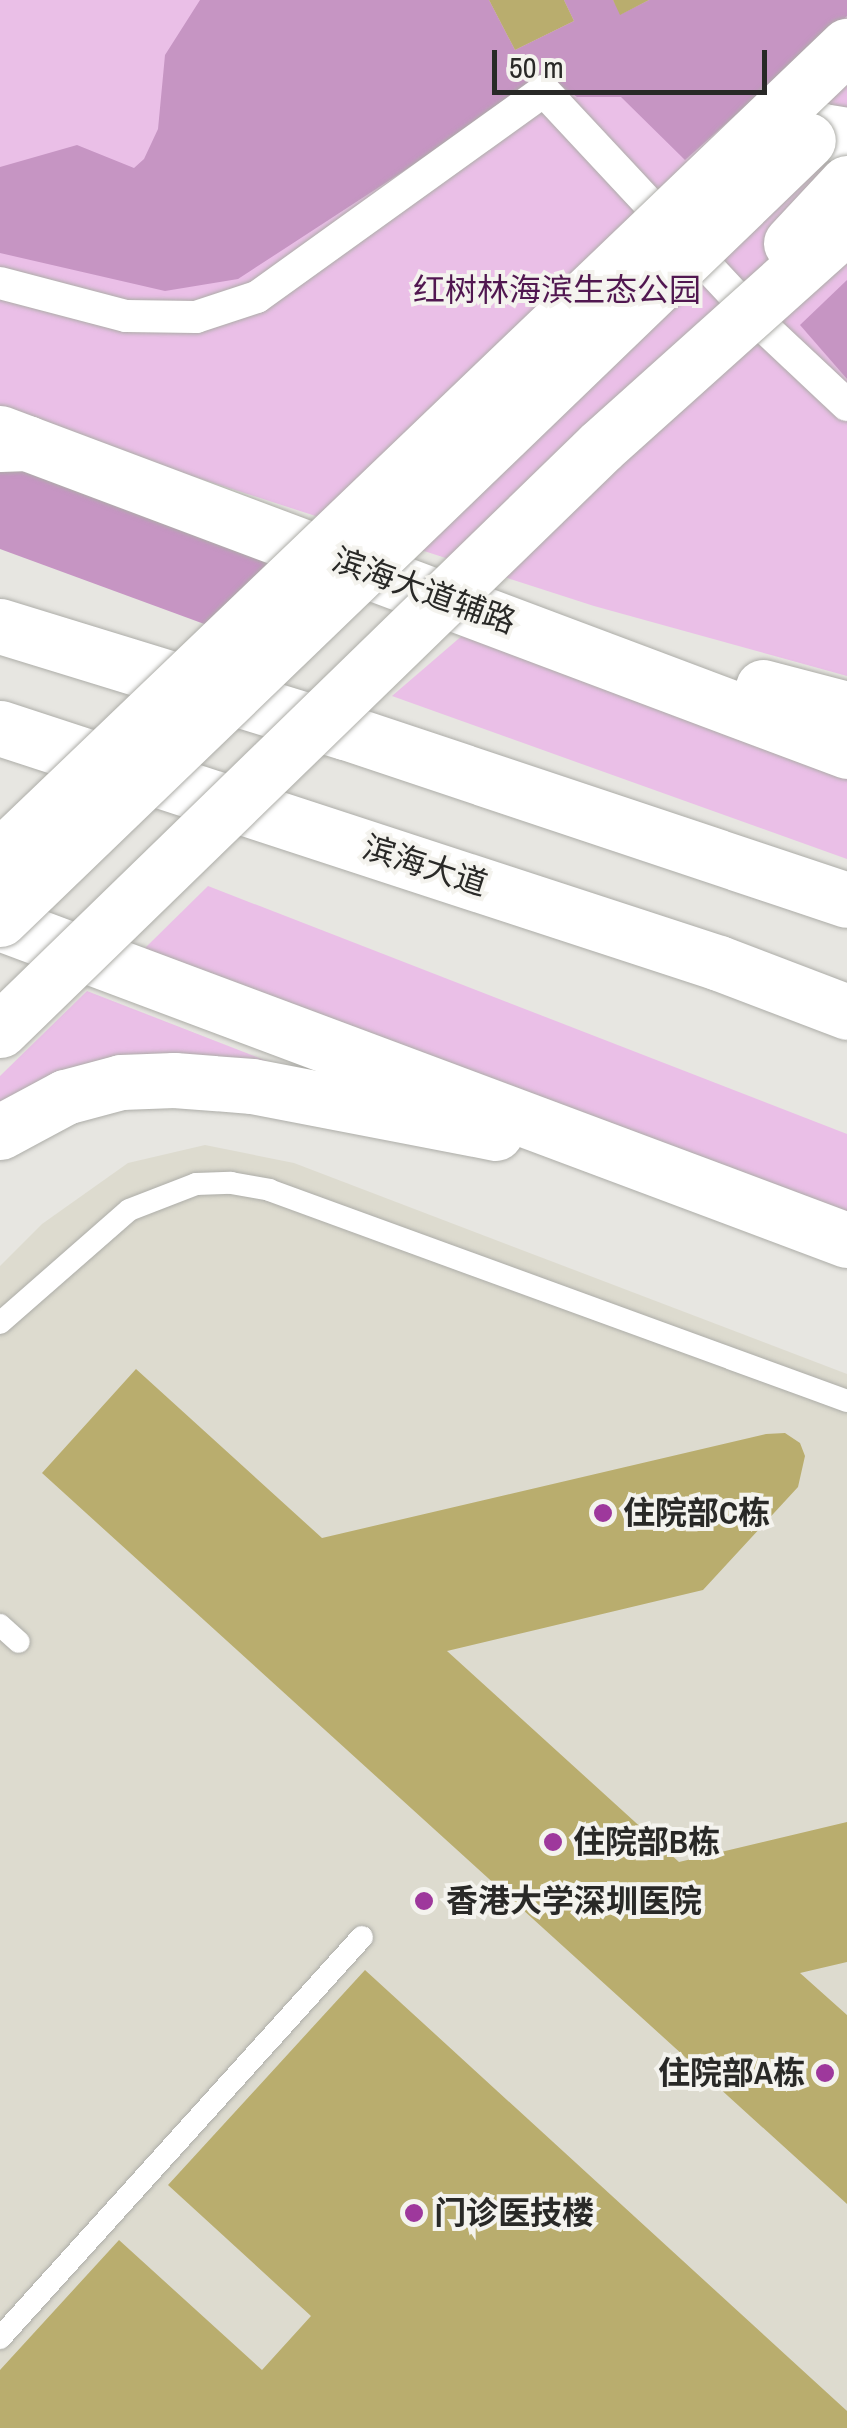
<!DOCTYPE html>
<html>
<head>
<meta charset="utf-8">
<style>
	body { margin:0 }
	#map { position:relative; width:847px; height:2428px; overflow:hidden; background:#e7e6e1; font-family:"Archivo Narrow","Noto Sans SC",sans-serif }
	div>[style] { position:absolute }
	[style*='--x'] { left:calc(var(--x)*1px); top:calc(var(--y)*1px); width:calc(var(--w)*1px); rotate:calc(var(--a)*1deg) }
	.built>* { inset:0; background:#dddbcf }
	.green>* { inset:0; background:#eabfe7 }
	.forest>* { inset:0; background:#c695c3 }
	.building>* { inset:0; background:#b9ad6e }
	.roads { filter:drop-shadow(0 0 2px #adada8) drop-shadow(0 0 2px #adada8) }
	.service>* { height:22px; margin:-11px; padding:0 11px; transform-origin:11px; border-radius:11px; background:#fff }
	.pedestrian>* { height:32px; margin:-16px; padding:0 16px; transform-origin:16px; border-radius:16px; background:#fff }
	.primary>* { height:55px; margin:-27.5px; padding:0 27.5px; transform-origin:27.5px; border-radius:27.5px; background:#fff }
	.trunk>* { height:55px; margin:-27.5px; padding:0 27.5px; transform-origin:27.5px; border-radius:27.5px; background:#fff }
	.bridges { filter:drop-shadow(0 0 2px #adada8) drop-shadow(0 0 2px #adada8) }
	.primary-bridge>* { height:55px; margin:-27.5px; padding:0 27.5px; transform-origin:27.5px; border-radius:27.5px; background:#fff }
	.dots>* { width:28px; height:28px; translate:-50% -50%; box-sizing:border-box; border:5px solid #f4f3ee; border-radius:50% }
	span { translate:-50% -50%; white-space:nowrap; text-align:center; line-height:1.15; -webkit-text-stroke:8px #f4f3ee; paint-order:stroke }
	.park-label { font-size:32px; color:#511750 }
	.street-label { font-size:32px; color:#292927 }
	.poi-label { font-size:32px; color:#292927; font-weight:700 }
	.left { translate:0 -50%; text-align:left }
	.right { translate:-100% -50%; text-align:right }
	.scale { position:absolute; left:492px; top:50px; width:275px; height:45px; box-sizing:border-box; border:5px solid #292927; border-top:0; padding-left:12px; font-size:30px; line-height:35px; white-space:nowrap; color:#292927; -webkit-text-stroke:8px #f4f3ee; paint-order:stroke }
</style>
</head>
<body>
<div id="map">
	<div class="built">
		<div style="clip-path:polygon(205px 1145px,294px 1163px,847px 1374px,847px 2428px,0 2428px,0 1266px,42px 1224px,128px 1163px)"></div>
	</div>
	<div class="green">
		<div style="clip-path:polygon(0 0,847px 0,847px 676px,594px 606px,0 414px)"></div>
		<div style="clip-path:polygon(478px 622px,847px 765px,847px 859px,392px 696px)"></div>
		<div style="clip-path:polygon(208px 886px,847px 1134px,847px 1224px,143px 950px)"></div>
		<div style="clip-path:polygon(87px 991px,267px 1061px,0 1120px,0 1076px)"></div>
	</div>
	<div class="forest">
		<div style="clip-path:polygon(200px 0,489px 0,515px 50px,574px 21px,564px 0,613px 0,621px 14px,649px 0,847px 0,847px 16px,685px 160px,621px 97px,577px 97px,548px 77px,238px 279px,165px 291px,0 253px,0 167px,77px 145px,134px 168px,144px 159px,158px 129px,165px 55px)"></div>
		<div style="clip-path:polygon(847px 280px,847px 379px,800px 325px)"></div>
		<div style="clip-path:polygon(0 458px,282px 552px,207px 625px,0 549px)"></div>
	</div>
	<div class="building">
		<div style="clip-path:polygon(489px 0,564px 0,574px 21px,515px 50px)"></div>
		<div style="clip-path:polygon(613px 0,649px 0,620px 15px)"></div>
		<div style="clip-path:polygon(136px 1369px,322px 1538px,766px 1434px,785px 1433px,800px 1443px,805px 1456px,798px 1487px,703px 1590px,447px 1651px,679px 1862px,847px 1822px,847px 1962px,800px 1973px,847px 2015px,847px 2204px,42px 1473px)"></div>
		<div style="clip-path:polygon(365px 1970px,847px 2411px,847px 2428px,0 2428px,0 2370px,119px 2240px,262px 2370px,311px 2316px,168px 2185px)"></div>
	</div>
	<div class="roads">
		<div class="service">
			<div style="--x:0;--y:1323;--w:171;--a:-41.2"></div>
			<div style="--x:129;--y:1210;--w:72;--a:-21.2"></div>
			<div style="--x:196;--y:1184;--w:35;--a:-2"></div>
			<div style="--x:231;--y:1183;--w:39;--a:10"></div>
			<div style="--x:269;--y:1190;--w:615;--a:20.05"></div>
			<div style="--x:0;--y:1625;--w:25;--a:42"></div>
			<div style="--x:0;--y:2338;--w:540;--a:-47.93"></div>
		</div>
		<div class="pedestrian">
			<div style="--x:0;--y:283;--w:130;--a:14.7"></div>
			<div style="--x:126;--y:316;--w:70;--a:0.8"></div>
			<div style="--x:196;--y:317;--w:64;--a:-18.2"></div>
			<div style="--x:257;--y:297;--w:353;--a:-35.7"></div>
			<div style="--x:544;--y:91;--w:323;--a:47"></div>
			<div style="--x:764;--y:327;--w:114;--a:43.2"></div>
		</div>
		<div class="primary">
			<div style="--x:808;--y:140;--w:17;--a:-33"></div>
			<div style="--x:822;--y:131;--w:25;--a:9"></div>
			<div style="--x:0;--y:433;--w:905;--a:20.58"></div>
			<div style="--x:763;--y:687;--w:87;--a:14.7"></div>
			<div style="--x:0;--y:923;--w:904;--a:20.52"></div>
			<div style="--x:0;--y:1132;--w:74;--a:-28.3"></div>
			<div style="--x:65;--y:1097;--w:58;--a:-15"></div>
			<div style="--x:121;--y:1082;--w:53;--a:-2.2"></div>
			<div style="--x:174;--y:1080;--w:78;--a:4.4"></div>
			<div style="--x:252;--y:1086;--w:248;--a:10.9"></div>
		</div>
		<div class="trunk">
			<div style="--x:0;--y:444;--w:27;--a:-2"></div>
			<div style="--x:0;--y:626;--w:361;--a:17.1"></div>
			<div style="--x:345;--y:732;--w:529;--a:18.5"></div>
			<div style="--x:0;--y:728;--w:756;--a:18.1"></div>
			<div style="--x:719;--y:963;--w:137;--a:20.9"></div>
		</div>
	</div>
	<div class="bridges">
		<div class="primary-bridge">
			<div style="--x:791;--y:243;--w:82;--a:-47"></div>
			<div style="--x:0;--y:857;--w:1173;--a:-43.76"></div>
			<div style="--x:0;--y:919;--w:1122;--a:-43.95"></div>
			<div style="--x:0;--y:1030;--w:838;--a:-44.18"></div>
			<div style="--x:601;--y:446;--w:331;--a:-41.9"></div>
		</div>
	</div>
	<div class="dots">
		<div style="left:603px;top:1513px;background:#9e389c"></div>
		<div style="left:553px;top:1842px;background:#9e389c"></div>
		<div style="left:424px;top:1901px;background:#9e389c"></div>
		<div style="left:825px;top:2073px;background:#9e389c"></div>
		<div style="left:414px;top:2213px;background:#9e389c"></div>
	</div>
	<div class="park-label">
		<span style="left:557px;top:290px">红树林海滨生态公园</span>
	</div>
	<div class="street-label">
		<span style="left:424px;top:591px;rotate:20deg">滨海大道辅路</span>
		<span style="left:425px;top:866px;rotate:18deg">滨海大道</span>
	</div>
	<div class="poi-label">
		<span class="left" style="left:623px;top:1513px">住院部C栋</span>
		<span class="left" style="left:573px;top:1842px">住院部B栋</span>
		<span class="left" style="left:446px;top:1901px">香港大学深圳医院</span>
		<span class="right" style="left:805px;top:2073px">住院部A栋</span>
		<span class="left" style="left:434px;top:2213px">门诊医技楼</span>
	</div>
	<div class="scale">50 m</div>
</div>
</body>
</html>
